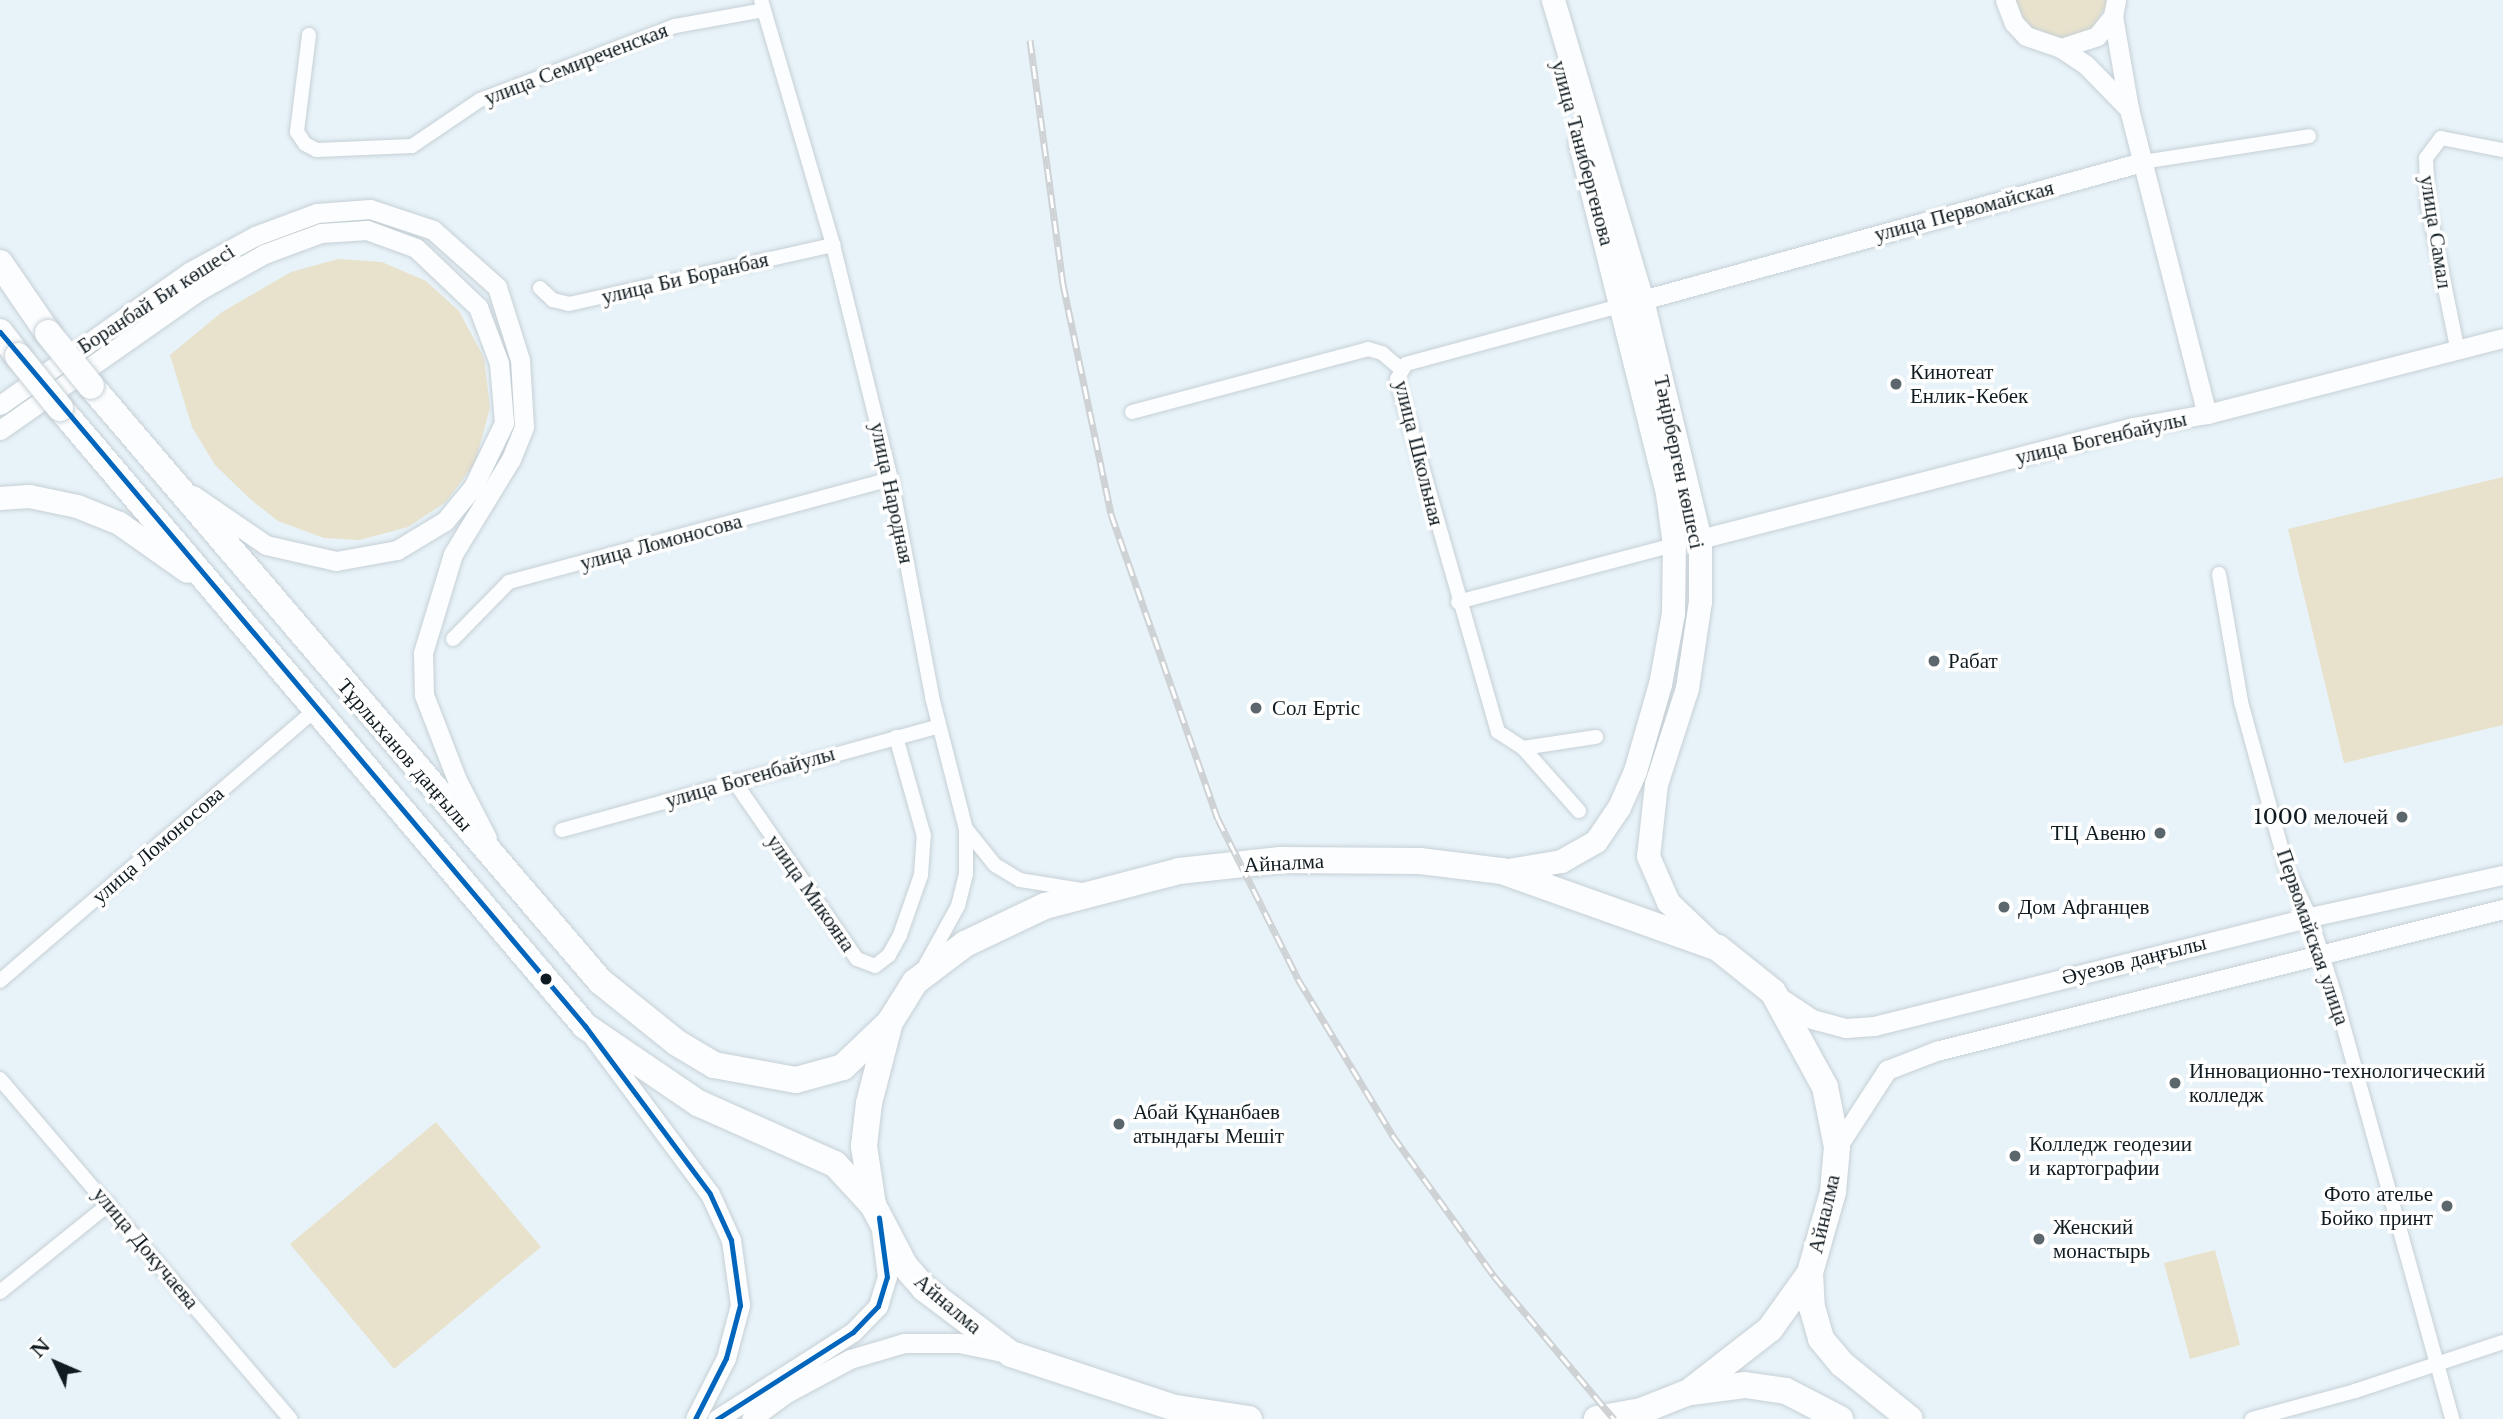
<!DOCTYPE html>
<html>
<head>
<meta charset="utf-8">
<style>
	body { margin:0 }
	#map { position:relative; width:2503px; height:1419px; overflow:hidden; background:#e8f3f9; font-family:"Libre Baskerville",serif }
	div>[style] { position:absolute }
	[style*='--x'] { left:calc(var(--x)*1px); top:calc(var(--y)*1px); width:calc(var(--w)*1px); rotate:calc(var(--a)*1deg) }
	.green>* { inset:0; background:#e8e2cd }
	.roads { filter:drop-shadow(0 0 2px #c6d0d6) drop-shadow(0 0 2px #c6d0d6) }
	.street>* { height:14px; margin:-7px; padding:0 7px; transform-origin:7px; border-radius:7px; background:#fcfdfe }
	.secondary>* { height:19px; margin:-9.5px; padding:0 9.5px; transform-origin:9.5px; border-radius:9.5px; background:#fcfdfe }
	.primary>* { height:23px; margin:-11.5px; padding:0 11.5px; transform-origin:11.5px; border-radius:11.5px; background:#fcfdfe }
	.highway>* { height:26px; margin:-13px; padding:0 13px; transform-origin:13px; border-radius:13px; background:#fcfdfe }
	.rail>* { height:7px; margin-top:-3.5px; transform-origin:0; background:repeating-linear-gradient(90deg,#fff 0 13px,#ced2d4 0 26px); box-sizing:border-box; border-block:2px solid #ced2d4 }
	.bridges { filter:drop-shadow(0 0 2px #c6d0d6) drop-shadow(0 0 2px #c6d0d6) }
	.highway-bridge>* { height:26px; margin:-13px; padding:0 13px; transform-origin:13px; border-radius:13px; background:#fcfdfe }
	.bus-1>* { height:5px; margin:-2.5px; padding:0 2.5px; transform-origin:2.5px; border-radius:2.5px; background:#0065bd }
	.dots>* { width:19px; height:19px; translate:-50% -50%; box-sizing:border-box; border:4px solid #fff; border-radius:50% }
	span { translate:-50% -50%; white-space:nowrap; text-align:center; line-height:1.15; -webkit-text-stroke:7px #fff; paint-order:stroke }
	.street-label { font-size:21px; color:#101b21 }
	.poi-label { font-size:21px; color:#101b21 }
	.left { translate:0 -50%; text-align:left }
	.right { translate:-100% -50%; text-align:right }
	.north { position:absolute; left:21px; top:1328px; width:70px; height:70px; -webkit-text-stroke:5px #fff; paint-order:stroke; rotate:314deg; font-size:19px; font-weight:700; line-height:28px; text-align:center; color:#101b21 }
	.north::after { content:''; display:block; margin:auto; width:24px; height:32px; background:#101b21; clip-path:polygon(50% 0,100% 100%,50% 72%,0 100%) }
</style>
</head>
<body>
<div id="map">
	<div class="green">
		<div style="clip-path:polygon(2011px 0,2109px 0,2092px 30px,2071px 40px,2030px 32px)"></div>
		<div style="clip-path:polygon(338px 259px,382px 262px,426px 281px,459px 311px,484px 358px,490px 408px,475px 463px,446px 502px,408px 527px,360px 540px,324px 538px,278px 521px,250px 499px,215px 465px,192px 427px,170px 355px,222px 312px,291px 272px)"></div>
		<div style="clip-path:polygon(2503px 477px,2503px 725px,2344px 763px,2288px 529px)"></div>
		<div style="clip-path:polygon(436px 1122px,541px 1247px,394px 1369px,290px 1244px)"></div>
		<div style="clip-path:polygon(2215px 1250px,2240px 1345px,2190px 1359px,2164px 1263px)"></div>
	</div>
	<div class="roads">
		<div class="street">
			<div style="--x:761;--y:0;--w:255;--a:73.6"></div>
			<div style="--x:833;--y:245;--w:241;--a:76.1"></div>
			<div style="--x:891;--y:479;--w:222;--a:79.3"></div>
			<div style="--x:932;--y:697;--w:136;--a:75.6"></div>
			<div style="--x:966;--y:829;--w:45;--a:90"></div>
			<div style="--x:966;--y:874;--w:33;--a:104"></div>
			<div style="--x:958;--y:906;--w:68;--a:118.8"></div>
			<div style="--x:309;--y:35;--w:98;--a:97.1"></div>
			<div style="--x:297;--y:132;--w:14;--a:56"></div>
			<div style="--x:305;--y:144;--w:13;--a:27"></div>
			<div style="--x:317;--y:150;--w:95;--a:-2.4"></div>
			<div style="--x:412;--y:146;--w:82;--a:-34.1"></div>
			<div style="--x:480;--y:100;--w:82;--a:-20.6"></div>
			<div style="--x:557;--y:71;--w:126;--a:-20.9"></div>
			<div style="--x:675;--y:26;--w:90;--a:-10.2"></div>
			<div style="--x:2142;--y:162;--w:169;--a:-8.8"></div>
			<div style="--x:540;--y:288;--w:18;--a:43"></div>
			<div style="--x:553;--y:300;--w:16;--a:14"></div>
			<div style="--x:569;--y:304;--w:271;--a:-12.6"></div>
			<div style="--x:2458;--y:352;--w:151;--a:-101.5"></div>
			<div style="--x:2428;--y:204;--w:46;--a:-92.5"></div>
			<div style="--x:2426;--y:158;--w:25;--a:-53"></div>
			<div style="--x:2441;--y:138;--w:63;--a:11"></div>
			<div style="--x:1132;--y:412;--w:244;--a:-14.9"></div>
			<div style="--x:1368;--y:349;--w:15;--a:16"></div>
			<div style="--x:1382;--y:353;--w:23;--a:40"></div>
			<div style="--x:2219;--y:574;--w:130;--a:80.2"></div>
			<div style="--x:2241;--y:702;--w:173;--a:74.6"></div>
			<div style="--x:2287;--y:869;--w:53;--a:64.4"></div>
			<div style="--x:2310;--y:917;--w:83;--a:72.4"></div>
			<div style="--x:2335;--y:996;--w:439;--a:74.5"></div>
			<div style="--x:1458;--y:602;--w:223;--a:-14.8"></div>
			<div style="--x:453;--y:639;--w:80;--a:-45.5"></div>
			<div style="--x:509;--y:582;--w:396;--a:-15.1"></div>
			<div style="--x:1523;--y:748;--w:74;--a:-8.6"></div>
			<div style="--x:734;--y:781;--w:216;--a:55.4"></div>
			<div style="--x:857;--y:959;--w:19;--a:21"></div>
			<div style="--x:875;--y:966;--w:18;--a:-38"></div>
			<div style="--x:889;--y:955;--w:23;--a:-61"></div>
			<div style="--x:900;--y:935;--w:64;--a:-70.7"></div>
			<div style="--x:921;--y:875;--w:39;--a:-86"></div>
			<div style="--x:924;--y:836;--w:103;--a:-105.8"></div>
			<div style="--x:1579;--y:811;--w:84;--a:-131.6"></div>
			<div style="--x:1523;--y:748;--w:30;--a:-147"></div>
			<div style="--x:1498;--y:732;--w:367;--a:-106"></div>
			<div style="--x:1397;--y:379;--w:17;--a:-59"></div>
			<div style="--x:1406;--y:364;--w:225;--a:-15.2"></div>
			<div style="--x:966;--y:829;--w:46;--a:51.1"></div>
			<div style="--x:995;--y:865;--w:29;--a:31"></div>
			<div style="--x:1020;--y:880;--w:63;--a:9.2"></div>
			<div style="--x:562;--y:830;--w:391;--a:-15.4"></div>
			<div style="--x:0;--y:981;--w:417;--a:-40.7"></div>
			<div style="--x:0;--y:1079;--w:447;--a:49.5"></div>
			<div style="--x:0;--y:1292;--w:140;--a:-38.9"></div>
			<div style="--x:2252;--y:1419;--w:107;--a:-15.2"></div>
			<div style="--x:2355;--y:1391;--w:156;--a:-18.3"></div>
		</div>
		<div class="secondary">
			<div style="--x:2005;--y:0;--w:25;--a:69"></div>
			<div style="--x:2014;--y:23;--w:18;--a:47"></div>
			<div style="--x:2026;--y:36;--w:37;--a:19"></div>
			<div style="--x:2061;--y:48;--w:38;--a:-18"></div>
			<div style="--x:2097;--y:36;--w:26;--a:-51"></div>
			<div style="--x:2113;--y:16;--w:16;--a:-79"></div>
			<div style="--x:2113;--y:16;--w:94;--a:80.2"></div>
			<div style="--x:2129;--y:109;--w:315;--a:75.7"></div>
			<div style="--x:2061;--y:48;--w:30;--a:34"></div>
			<div style="--x:2086;--y:65;--w:62;--a:45.7"></div>
			<div style="--x:1628;--y:304;--w:533;--a:-15.44"></div>
			<div style="--x:0;--y:405;--w:231;--a:-35.1"></div>
			<div style="--x:189;--y:272;--w:75;--a:-28.6"></div>
			<div style="--x:255;--y:236;--w:66;--a:-20.4"></div>
			<div style="--x:317;--y:213;--w:53;--a:-4.3"></div>
			<div style="--x:370;--y:209;--w:66;--a:18.4"></div>
			<div style="--x:433;--y:230;--w:86;--a:41.7"></div>
			<div style="--x:497;--y:287;--w:77;--a:72.5"></div>
			<div style="--x:520;--y:360;--w:67;--a:86.6"></div>
			<div style="--x:524;--y:427;--w:35;--a:112"></div>
			<div style="--x:511;--y:459;--w:111;--a:121.4"></div>
			<div style="--x:453;--y:554;--w:103;--a:106.9"></div>
			<div style="--x:423;--y:653;--w:42;--a:88.6"></div>
			<div style="--x:424;--y:695;--w:91;--a:68.8"></div>
			<div style="--x:457;--y:780;--w:65;--a:62.7"></div>
			<div style="--x:0;--y:430;--w:244;--a:-35"></div>
			<div style="--x:200;--y:290;--w:73;--a:-29.4"></div>
			<div style="--x:264;--y:254;--w:61;--a:-20.2"></div>
			<div style="--x:321;--y:233;--w:46;--a:-3.7"></div>
			<div style="--x:367;--y:230;--w:52;--a:20.2"></div>
			<div style="--x:416;--y:248;--w:86;--a:43.6"></div>
			<div style="--x:478;--y:307;--w:60;--a:69.4"></div>
			<div style="--x:499;--y:363;--w:60;--a:85.2"></div>
			<div style="--x:504;--y:423;--w:71;--a:115.8"></div>
			<div style="--x:473;--y:487;--w:44;--a:129.5"></div>
			<div style="--x:445;--y:521;--w:56;--a:148.9"></div>
			<div style="--x:397;--y:550;--w:62;--a:169.8"></div>
			<div style="--x:336;--y:561;--w:72;--a:-167.1"></div>
			<div style="--x:266;--y:545;--w:88;--a:-145.6"></div>
			<div style="--x:1700;--y:539;--w:447;--a:-14.5"></div>
			<div style="--x:2133;--y:427;--w:75;--a:-10"></div>
			<div style="--x:2207;--y:414;--w:306;--a:-14.4"></div>
			<div style="--x:1778;--y:996;--w:41;--a:34.1"></div>
			<div style="--x:1812;--y:1019;--w:35;--a:15"></div>
			<div style="--x:1846;--y:1028;--w:28;--a:-4"></div>
			<div style="--x:1874;--y:1026;--w:449;--a:-14"></div>
			<div style="--x:2310;--y:917;--w:198;--a:-12.3"></div>
			<div style="--x:594;--y:1038;--w:194;--a:53.4"></div>
			<div style="--x:710;--y:1194;--w:51;--a:65.5"></div>
			<div style="--x:731;--y:1240;--w:66;--a:82.1"></div>
			<div style="--x:740;--y:1305;--w:55;--a:104.8"></div>
			<div style="--x:726;--y:1358;--w:68;--a:116.9"></div>
			<div style="--x:1837;--y:1147;--w:92;--a:-57"></div>
			<div style="--x:1887;--y:1070;--w:53;--a:-21.2"></div>
			<div style="--x:1936;--y:1051;--w:585;--a:-14.06"></div>
			<div style="--x:717;--y:1419;--w:161;--a:-32.6"></div>
			<div style="--x:853;--y:1332;--w:36;--a:-46"></div>
			<div style="--x:878;--y:1306;--w:30;--a:-73"></div>
			<div style="--x:887;--y:1277;--w:47;--a:-97.3"></div>
			<div style="--x:751;--y:1419;--w:42;--a:-36.3"></div>
			<div style="--x:785;--y:1394;--w:74;--a:-28.3"></div>
			<div style="--x:850;--y:1359;--w:56;--a:-16.5"></div>
			<div style="--x:904;--y:1343;--w:55;--a:0"></div>
			<div style="--x:959;--y:1343;--w:49;--a:11.8"></div>
		</div>
		<div class="primary">
			<div style="--x:1553;--y:0;--w:313;--a:73.5"></div>
			<div style="--x:1642;--y:300;--w:246;--a:76.4"></div>
			<div style="--x:1700;--y:539;--w:62;--a:90"></div>
			<div style="--x:1700;--y:601;--w:88;--a:98.5"></div>
			<div style="--x:1687;--y:688;--w:101;--a:107.9"></div>
			<div style="--x:1656;--y:784;--w:72;--a:96.3"></div>
			<div style="--x:1648;--y:856;--w:50;--a:66.5"></div>
			<div style="--x:1668;--y:902;--w:58;--a:43.6"></div>
			<div style="--x:0;--y:498;--w:29;--a:-4"></div>
			<div style="--x:29;--y:496;--w:49;--a:11.8"></div>
			<div style="--x:77;--y:506;--w:45;--a:22"></div>
			<div style="--x:119;--y:523;--w:83;--a:35.2"></div>
			<div style="--x:1502;--y:871;--w:60;--a:-9.6"></div>
			<div style="--x:1561;--y:861;--w:40;--a:-29.7"></div>
			<div style="--x:1596;--y:841;--w:41;--a:-55.9"></div>
			<div style="--x:1619;--y:807;--w:39;--a:-66"></div>
			<div style="--x:1635;--y:771;--w:91;--a:-74"></div>
			<div style="--x:1660;--y:684;--w:72;--a:-79.6"></div>
			<div style="--x:1673;--y:613;--w:68;--a:-89.2"></div>
			<div style="--x:1674;--y:545;--w:52;--a:-97.7"></div>
			<div style="--x:1667;--y:493;--w:361;--a:-104"></div>
		</div>
		<div class="highway">
			<div style="--x:0;--y:263;--w:85;--a:55.6"></div>
			<div style="--x:0;--y:332;--w:30;--a:53"></div>
			<div style="--x:91;--y:386;--w:783;--a:49.45"></div>
			<div style="--x:600;--y:981;--w:99;--a:38.8"></div>
			<div style="--x:677;--y:1043;--w:43;--a:30.7"></div>
			<div style="--x:714;--y:1065;--w:83;--a:10.4"></div>
			<div style="--x:796;--y:1080;--w:49;--a:-15.5"></div>
			<div style="--x:843;--y:1067;--w:65;--a:-43.8"></div>
			<div style="--x:60;--y:408;--w:811;--a:49.65"></div>
			<div style="--x:585;--y:1026;--w:137;--a:34.3"></div>
			<div style="--x:698;--y:1103;--w:150;--a:24"></div>
			<div style="--x:835;--y:1164;--w:56;--a:47.2"></div>
			<div style="--x:1810;--y:1273;--w:34;--a:87"></div>
			<div style="--x:1812;--y:1307;--w:33;--a:74"></div>
			<div style="--x:1821;--y:1339;--w:33;--a:50"></div>
			<div style="--x:1842;--y:1364;--w:87;--a:39"></div>
			<div style="--x:1691;--y:1392;--w:54;--a:-7.4"></div>
			<div style="--x:1745;--y:1385;--w:41;--a:8.3"></div>
			<div style="--x:1786;--y:1391;--w:61;--a:27.4"></div>
			<div style="--x:1249;--y:1419;--w:75;--a:-171.5"></div>
			<div style="--x:1175;--y:1408;--w:173;--a:-161.8"></div>
			<div style="--x:1011;--y:1354;--w:108;--a:-142.9"></div>
			<div style="--x:925;--y:1289;--w:30;--a:-131"></div>
			<div style="--x:905;--y:1266;--w:69;--a:-117.7"></div>
			<div style="--x:873;--y:1205;--w:60;--a:-98.7"></div>
			<div style="--x:864;--y:1146;--w:43;--a:-83.4"></div>
			<div style="--x:869;--y:1103;--w:84;--a:-75.5"></div>
			<div style="--x:890;--y:1022;--w:47;--a:-58"></div>
			<div style="--x:915;--y:982;--w:63;--a:-37.2"></div>
			<div style="--x:965;--y:944;--w:89;--a:-25.4"></div>
			<div style="--x:1045;--y:906;--w:138;--a:-14.6"></div>
			<div style="--x:1179;--y:871;--w:102;--a:-6.2"></div>
			<div style="--x:1280;--y:860;--w:140;--a:0.4"></div>
			<div style="--x:1420;--y:861;--w:83;--a:7"></div>
			<div style="--x:1502;--y:871;--w:229;--a:19.6"></div>
			<div style="--x:1718;--y:948;--w:70;--a:38.7"></div>
			<div style="--x:1773;--y:992;--w:108;--a:61.3"></div>
			<div style="--x:1825;--y:1087;--w:61;--a:78.7"></div>
			<div style="--x:1837;--y:1147;--w:45;--a:95.1"></div>
			<div style="--x:1833;--y:1192;--w:84;--a:105.9"></div>
			<div style="--x:1810;--y:1273;--w:69;--a:125.5"></div>
			<div style="--x:1770;--y:1329;--w:103;--a:142.1"></div>
			<div style="--x:1689;--y:1392;--w:52;--a:158.4"></div>
			<div style="--x:1641;--y:1411;--w:45;--a:169.7"></div>
		</div>
	</div>
	<div class="rail">
		<div style="--x:1030;--y:40;--w:246;--a:82.3"></div>
		<div style="--x:1063;--y:284;--w:235;--a:78.2"></div>
		<div style="--x:1111;--y:514;--w:323;--a:70.7"></div>
		<div style="--x:1218;--y:819;--w:179;--a:63.4"></div>
		<div style="--x:1298;--y:979;--w:184;--a:58.8"></div>
		<div style="--x:1393;--y:1136;--w:173;--a:54.2"></div>
		<div style="--x:1494;--y:1276;--w:187;--a:50"></div>
	</div>
	<div class="bridges">
		<div class="highway-bridge">
			<div style="--x:48;--y:333;--w:68;--a:50.9"></div>
			<div style="--x:18;--y:356;--w:67;--a:51.1"></div>
		</div>
	</div>
	<div class="bus-1">
		<div style="--x:0;--y:332;--w:908;--a:49.87"></div>
		<div style="--x:585;--y:1026;--w:209;--a:53.3"></div>
		<div style="--x:710;--y:1194;--w:51;--a:65.5"></div>
		<div style="--x:731;--y:1240;--w:66;--a:82.1"></div>
		<div style="--x:740;--y:1305;--w:55;--a:104.8"></div>
		<div style="--x:726;--y:1358;--w:68;--a:116.9"></div>
		<div style="--x:717;--y:1419;--w:161;--a:-32.6"></div>
		<div style="--x:853;--y:1332;--w:36;--a:-46"></div>
		<div style="--x:878;--y:1306;--w:30;--a:-73"></div>
		<div style="--x:887;--y:1277;--w:60;--a:-97.7"></div>
	</div>
	<div class="dots">
		<div style="left:1896px;top:384px;background:#5c676d"></div>
		<div style="left:1934px;top:661px;background:#5c676d"></div>
		<div style="left:1256px;top:708px;background:#5c676d"></div>
		<div style="left:2402px;top:817px;background:#5c676d"></div>
		<div style="left:2160px;top:833px;background:#5c676d"></div>
		<div style="left:2004px;top:907px;background:#5c676d"></div>
		<div style="left:546px;top:979px;background:#101b21"></div>
		<div style="left:2175px;top:1083px;background:#5c676d"></div>
		<div style="left:1119px;top:1124px;background:#5c676d"></div>
		<div style="left:2015px;top:1156px;background:#5c676d"></div>
		<div style="left:2447px;top:1206px;background:#5c676d"></div>
		<div style="left:2039px;top:1239px;background:#5c676d"></div>
	</div>
	<div class="street-label">
		<span style="left:576px;top:64px;rotate:-21deg">улица Семиреченская</span>
		<span style="left:1583px;top:153px;rotate:75deg">улица Танибергенова</span>
		<span style="left:1964px;top:211px;rotate:-15deg">улица Первомайская</span>
		<span style="left:2436px;top:232px;rotate:81deg">улица Самал</span>
		<span style="left:685px;top:278px;rotate:-13deg">улица Би Боранбая</span>
		<span style="left:156px;top:299px;rotate:-33deg">Боранбай Би көшесі</span>
		<span style="left:2101px;top:438px;rotate:-13deg">улица Богенбайулы</span>
		<span style="left:1419px;top:453px;rotate:76deg">улица Школьная</span>
		<span style="left:1679px;top:462px;rotate:78deg">Тәңірберген көшесі</span>
		<span style="left:892px;top:493px;rotate:78deg">улица Народная</span>
		<span style="left:661px;top:542px;rotate:-15deg">улица Ломоносова</span>
		<span style="left:405px;top:755px;rotate:49deg">Тұрлыханов даңғылы</span>
		<span style="left:750px;top:777px;rotate:-16deg">улица Богенбайулы</span>
		<span style="left:158px;top:845px;rotate:-41deg">улица Ломоносова</span>
		<span style="left:1284px;top:863px;rotate:-3deg">Айналма</span>
		<span style="left:811px;top:893px;rotate:55deg">улица Микояна</span>
		<span style="left:2313px;top:937px;rotate:71deg">Первомайская улица</span>
		<span style="left:2134px;top:960px;rotate:-14deg">Әуезов даңғылы</span>
		<span style="left:1824px;top:1214px;rotate:-77deg">Айналма</span>
		<span style="left:146px;top:1248px;rotate:50deg">улица Докучаева</span>
		<span style="left:948px;top:1304px;rotate:40deg">Айналма</span>
	</div>
	<div class="poi-label">
		<span class="left" style="left:1910px;top:384px">Кинотеат<br>Енлик-Кебек</span>
		<span class="left" style="left:1948px;top:661px">Рабат</span>
		<span class="left" style="left:1272px;top:708px">Сол Ертіс</span>
		<span class="right" style="left:2388px;top:817px">1000 мелочей</span>
		<span class="right" style="left:2146px;top:833px">ТЦ Авеню</span>
		<span class="left" style="left:2018px;top:907px">Дом Афганцев</span>
		<span class="left" style="left:2189px;top:1083px">Инновационно-технологический<br>колледж</span>
		<span class="left" style="left:1133px;top:1124px">Абай Құнанбаев<br>атындағы Мешіт</span>
		<span class="left" style="left:2029px;top:1156px">Колледж геодезии<br>и картографии</span>
		<span class="right" style="left:2433px;top:1206px">Фото ателье<br>Бойко принт</span>
		<span class="left" style="left:2053px;top:1239px">Женский<br>монастырь</span>
	</div>
	<div class="north">N</div>
</div>
</body>
</html>
